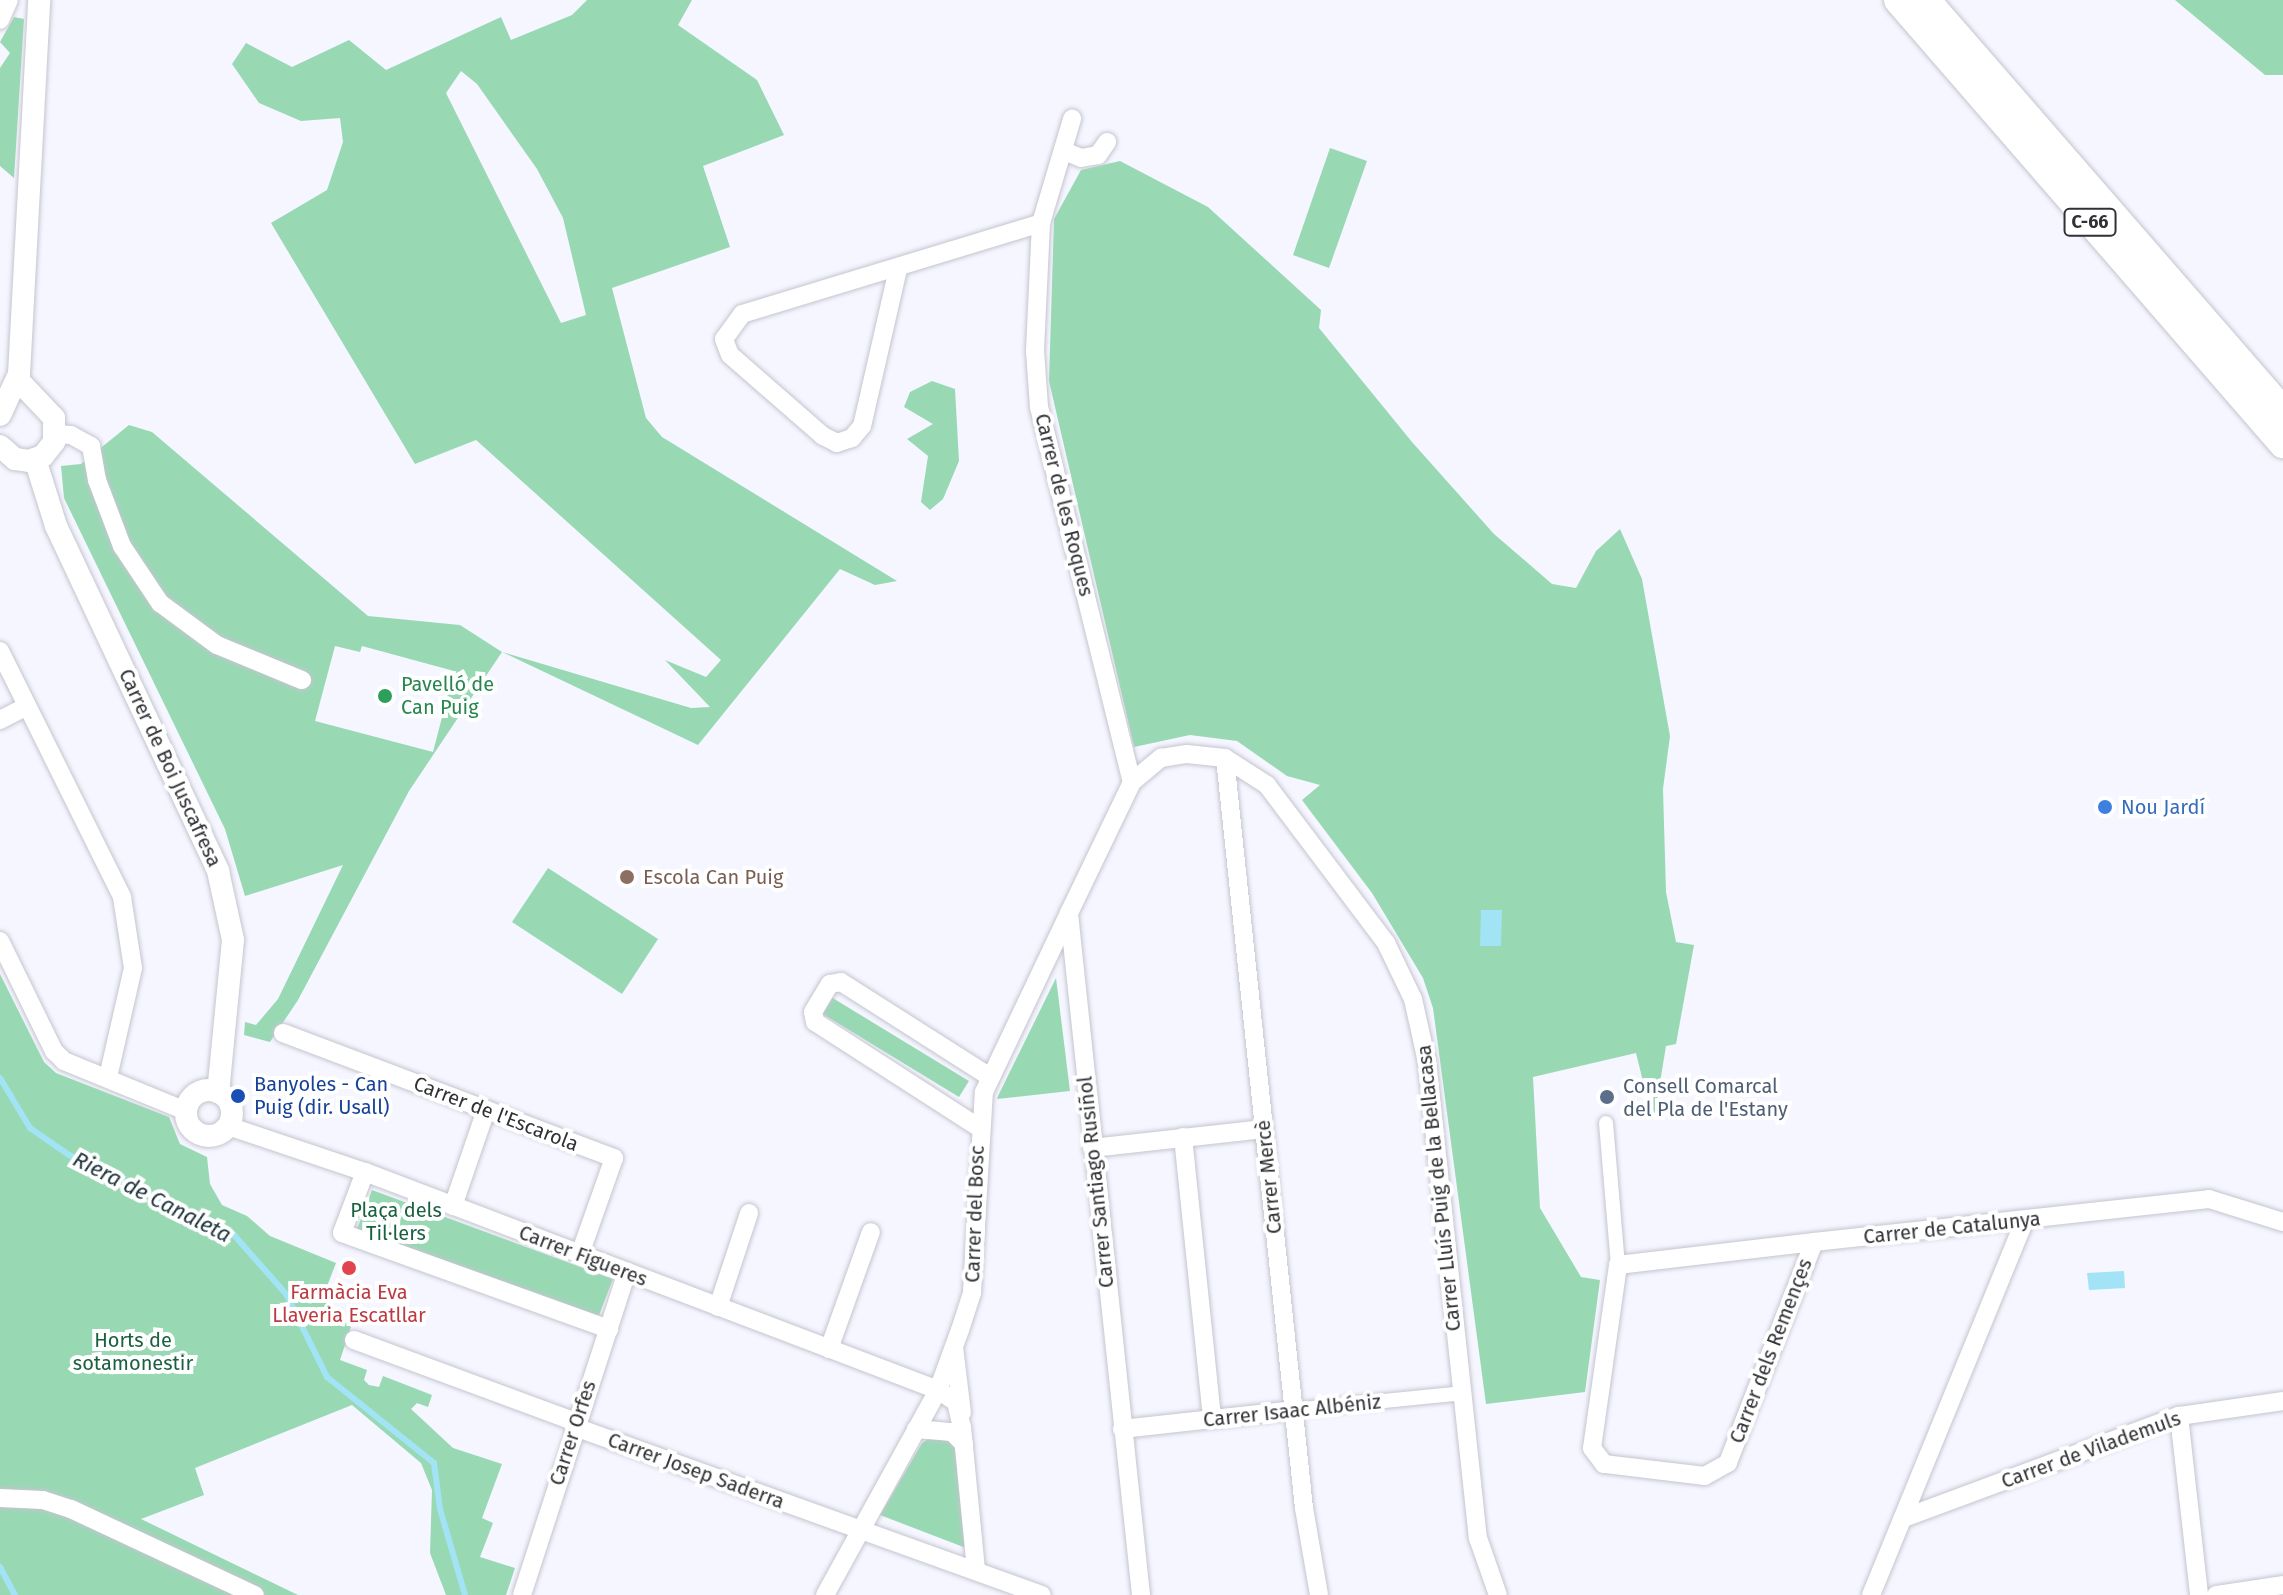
<!DOCTYPE html>
<html>
<head>
<meta charset="utf-8">
<style>
	body { margin:0 }
	#map { position:relative; width:2283px; height:1595px; overflow:hidden; background:#f5f6ff; font-family:"Fira Sans",sans-serif }
	div>[style] { position:absolute }
	[style*='--x'] { left:calc(var(--x)*1px); top:calc(var(--y)*1px); width:calc(var(--w)*1px); rotate:calc(var(--a)*1deg) }
	.green>* { inset:0; background:#98d9b4 }
	.water>* { inset:0; background:#a2e3f6 }
	.stream>* { height:6px; margin:-3px; padding:0 3px; transform-origin:3px; border-radius:3px; background:#a2e3f6 }
	.roads { filter:drop-shadow(0 0 2px #c4c5ce) drop-shadow(0 0 2px #c4c5ce) }
	.pedestrian>* { height:14px; margin:-7px; padding:0 7px; transform-origin:7px; border-radius:7px; background:#fff }
	.minor>* { height:18px; margin:-9px; padding:0 9px; transform-origin:9px; border-radius:9px; background:#fff }
	.tertiary>* { height:22px; margin:-11px; padding:0 11px; transform-origin:11px; border-radius:11px; background:#fff }
	.tertiary>.ring { margin:-11px; padding:0; box-sizing:content-box; background:none; border:22px solid #fff; border-radius:50% }
	.trunk>* { height:28px; margin:-14px; padding:0 14px; transform-origin:14px; border-radius:14px; background:#fff }
	.dots>* { width:22px; height:22px; translate:-50% -50%; box-sizing:border-box; border:4px solid #fff; border-radius:50% }
	span { translate:-50% -50%; white-space:nowrap; text-align:center; line-height:1.15; -webkit-text-stroke:8px #fff; paint-order:stroke }
	.shield-label span { padding:2px 6px; background:#fff; border:2px solid; border-radius:6px; -webkit-text-stroke-width:0 }
	.shield-label { font-size:18px; color:#303134; font-weight:700 }
	.street-label { font-size:20px; color:#303134 }
	.leisure-label { font-size:20px; color:#27864d }
	.left { translate:0 -50%; text-align:left }
	.shop-label { font-size:20px; color:#366cbe }
	.education-label { font-size:20px; color:#785e54 }
	.transit-label { font-size:20px; color:#164399 }
	.service-label { font-size:20px; color:#4e5e75 }
	.park-label { font-size:20px; color:#1a6140 }
	.health-label { font-size:20px; color:#be3a42 }
	.water-label { font-size:22px; color:#1f353b; font-style:italic }
</style>
</head>
<body>
<div id="map">
	<div class="green">
		<div style="clip-path:polygon(evenodd,587px 0,692px 0,678px 25px,757px 80px,784px 135px,703px 166px,730px 247px,612px 288px,646px 418px,662px 437px,897px 581px,875px 585px,840px 569px,698px 745px,502px 652px,409px 791px,298px 1000px,270px 1042px,244px 1035px,245px 1022px,256px 1025px,278px 999px,343px 865px,245px 896px,225px 829px,64px 498px,61px 466px,81px 464px,129px 425px,152px 432px,368px 616px,460px 625px,502px 652px,691px 708px,710px 707px,665px 660px,706px 677px,721px 660px,476px 440px,415px 464px,271px 223px,327px 190px,343px 142px,340px 118px,301px 121px,259px 103px,232px 64px,246px 43px,292px 67px,349px 40px,386px 70px,501px 17px,511px 40px,572px 15px,587px 0,461px 71px,477px 84px,537px 169px,563px 218px,586px 315px,561px 323px,446px 93px,461px 71px,587px 0,335px 646px,360px 652px,362px 646px,454px 671px,433px 752px,315px 721px,335px 646px)"></div>
		<div style="clip-path:polygon(2175px 0,2283px 0,2283px 75px,2265px 75px)"></div>
		<div style="clip-path:polygon(14px 17px,24px 19px,14px 178px,0 166px,0 68px,10px 53px,0 42px)"></div>
		<div style="clip-path:polygon(1330px 148px,1367px 161px,1329px 268px,1293px 255px)"></div>
		<div style="clip-path:polygon(1120px 161px,1208px 207px,1321px 310px,1319px 328px,1412px 442px,1494px 534px,1552px 584px,1576px 588px,1596px 551px,1620px 529px,1642px 579px,1670px 736px,1663px 789px,1666px 892px,1676px 942px,1694px 945px,1676px 1044px,1666px 1046px,1655px 1113px,1651px 1114px,1636px 1053px,1533px 1077px,1540px 1208px,1581px 1277px,1600px 1280px,1585px 1392px,1486px 1404px,1433px 1008px,1423px 978px,1372px 893px,1302px 800px,1320px 785px,1287px 776px,1237px 741px,1190px 735px,1134px 747px,1049px 381px,1054px 219px,1081px 170px)"></div>
		<div style="clip-path:polygon(932px 381px,955px 389px,959px 461px,943px 499px,930px 510px,921px 502px,928px 456px,907px 439px,933px 424px,904px 407px,910px 392px)"></div>
		<div style="clip-path:polygon(548px 868px,658px 939px,622px 994px,512px 922px)"></div>
		<div style="clip-path:polygon(0 974px,44px 1062px,56px 1073px,169px 1117px,180px 1144px,207px 1157px,210px 1184px,222px 1205px,247px 1216px,270px 1236px,336px 1263px,322px 1299px,351px 1327px,340px 1360px,367px 1370px,364px 1380px,369px 1385px,379px 1387px,383px 1376px,432px 1395px,428px 1407px,417px 1403px,411px 1409px,453px 1448px,502px 1464px,482px 1518px,493px 1523px,480px 1557px,515px 1568px,506px 1595px,446px 1595px,430px 1553px,432px 1490px,421px 1463px,352px 1405px,195px 1468px,204px 1495px,141px 1519px,298px 1595px,0 1595px)"></div>
		<div style="clip-path:polygon(1056px 978px,1070px 1091px,997px 1099px,998px 1096px)"></div>
		<div style="clip-path:polygon(831px 997px,969px 1081px,959px 1097px,821px 1013px)"></div>
		<div style="clip-path:polygon(372px 1190px,613px 1279px,598px 1318px,357px 1229px)"></div>
		<div style="clip-path:polygon(934px 1435px,952px 1442px,956px 1449px,966px 1548px,880px 1515px,922px 1443px)"></div>
	</div>
	<div class="water">
		<div style="clip-path:polygon(1481px 910px,1502px 910px,1501px 946px,1480px 946px)"></div>
		<div style="clip-path:polygon(2124px 1271px,2125px 1288px,2089px 1290px,2087px 1273px)"></div>
	</div>
	<div class="stream">
		<div style="--x:0;--y:1078;--w:58;--a:59"></div>
		<div style="--x:30;--y:1128;--w:47;--a:34.7"></div>
		<div style="--x:69;--y:1155;--w:183;--a:25.9"></div>
		<div style="--x:234;--y:1235;--w:79;--a:48.6"></div>
		<div style="--x:286;--y:1294;--w:93;--a:63.7"></div>
		<div style="--x:327;--y:1377;--w:137;--a:38.8"></div>
		<div style="--x:434;--y:1463;--w:46;--a:82.6"></div>
		<div style="--x:440;--y:1509;--w:90;--a:73.8"></div>
		<div style="--x:0;--y:1567;--w:32;--a:62"></div>
	</div>
	<div class="roads">
		<div class="pedestrian">
			<div style="--x:1606;--y:1123;--w:143;--a:85.2"></div>
			<div style="--x:1293;--y:1410;--w:170;--a:-5.7"></div>
		</div>
		<div class="minor">
			<div style="--x:0;--y:20;--w:22;--a:-66"></div>
			<div style="--x:1064;--y:151;--w:18;--a:22"></div>
			<div style="--x:1081;--y:158;--w:17;--a:-10"></div>
			<div style="--x:1098;--y:155;--w:16;--a:-55"></div>
			<div style="--x:1041;--y:223;--w:109;--a:-73.4"></div>
			<div style="--x:898;--y:269;--w:161;--a:102.9"></div>
			<div style="--x:862;--y:426;--w:16;--a:130"></div>
			<div style="--x:852;--y:438;--w:16;--a:162"></div>
			<div style="--x:837;--y:443;--w:16;--a:-153"></div>
			<div style="--x:823;--y:436;--w:123;--a:-138.9"></div>
			<div style="--x:730;--y:355;--w:17;--a:-111"></div>
			<div style="--x:724;--y:339;--w:31;--a:-54"></div>
			<div style="--x:742;--y:314;--w:313;--a:-16.9"></div>
			<div style="--x:1041;--y:223;--w:128;--a:92.7"></div>
			<div style="--x:1035;--y:351;--w:56;--a:85.9"></div>
			<div style="--x:1039;--y:407;--w:386;--a:76.1"></div>
			<div style="--x:56;--y:434;--w:15;--a:4"></div>
			<div style="--x:71;--y:435;--w:23;--a:29"></div>
			<div style="--x:91;--y:446;--w:35;--a:80"></div>
			<div style="--x:97;--y:480;--w:71;--a:69.3"></div>
			<div style="--x:122;--y:546;--w:69;--a:56.3"></div>
			<div style="--x:160;--y:603;--w:71;--a:36.4"></div>
			<div style="--x:217;--y:645;--w:92;--a:22.4"></div>
			<div style="--x:0;--y:651;--w:275;--a:63.6"></div>
			<div style="--x:122;--y:897;--w:72;--a:81.2"></div>
			<div style="--x:133;--y:968;--w:112;--a:102.9"></div>
			<div style="--x:0;--y:720;--w:29;--a:-27"></div>
			<div style="--x:1225;--y:758;--w:754;--a:83.99"></div>
			<div style="--x:1304;--y:1508;--w:88;--a:80.2"></div>
			<div style="--x:0;--y:941;--w:123;--a:63.9"></div>
			<div style="--x:54;--y:1051;--w:14;--a:45"></div>
			<div style="--x:64;--y:1061;--w:132;--a:22.3"></div>
			<div style="--x:283;--y:1033;--w:354;--a:20.7"></div>
			<div style="--x:614;--y:1158;--w:102;--a:109.5"></div>
			<div style="--x:228;--y:1126;--w:145;--a:18.6"></div>
			<div style="--x:365;--y:1172;--w:613;--a:20.83"></div>
			<div style="--x:938;--y:1390;--w:22;--a:34"></div>
			<div style="--x:956;--y:1402;--w:26;--a:77"></div>
			<div style="--x:962;--y:1427;--w:144;--a:84.4"></div>
			<div style="--x:978;--y:1127;--w:194;--a:-147.2"></div>
			<div style="--x:815;--y:1022;--w:10;--a:-101"></div>
			<div style="--x:813;--y:1012;--w:33;--a:-59"></div>
			<div style="--x:830;--y:984;--w:11;--a:-10"></div>
			<div style="--x:841;--y:982;--w:177;--a:32.5"></div>
			<div style="--x:1183;--y:1137;--w:283;--a:84.1"></div>
			<div style="--x:1092;--y:1148;--w:173;--a:-6.3"></div>
			<div style="--x:365;--y:1172;--w:65;--a:110.7"></div>
			<div style="--x:342;--y:1233;--w:284;--a:19.8"></div>
			<div style="--x:453;--y:1206;--w:102;--a:-71"></div>
			<div style="--x:1814;--y:1242;--w:237;--a:111.3"></div>
			<div style="--x:1728;--y:1463;--w:26;--a:151"></div>
			<div style="--x:1705;--y:1476;--w:102;--a:-173.2"></div>
			<div style="--x:1604;--y:1464;--w:20;--a:-127"></div>
			<div style="--x:1592;--y:1448;--w:185;--a:-81.9"></div>
			<div style="--x:1618;--y:1265;--w:197;--a:-6.7"></div>
			<div style="--x:1814;--y:1242;--w:397;--a:-6.2"></div>
			<div style="--x:2209;--y:1199;--w:77;--a:17.3"></div>
			<div style="--x:718;--y:1307;--w:99;--a:-71.7"></div>
			<div style="--x:354;--y:1340;--w:230;--a:20.3"></div>
			<div style="--x:570;--y:1420;--w:9;--a:54"></div>
			<div style="--x:575;--y:1427;--w:496;--a:19.8"></div>
			<div style="--x:954;--y:1347;--w:66;--a:83.1"></div>
			<div style="--x:829;--y:1349;--w:124;--a:-70.3"></div>
			<div style="--x:2179;--y:1416;--w:180;--a:83.6"></div>
			<div style="--x:916;--y:1429;--w:36;--a:5"></div>
			<div style="--x:952;--y:1432;--w:17;--a:45"></div>
			<div style="--x:1122;--y:1429;--w:172;--a:-6.3"></div>
			<div style="--x:0;--y:1498;--w:43;--a:2.7"></div>
			<div style="--x:43;--y:1500;--w:29;--a:18"></div>
			<div style="--x:71;--y:1509;--w:203;--a:25.1"></div>
			<div style="--x:1904;--y:1518;--w:293;--a:-20.4"></div>
			<div style="--x:2179;--y:1416;--w:105;--a:-8.2"></div>
			<div style="--x:522;--y:1595;--w:340;--a:-72"></div>
			<div style="--x:825;--y:1595;--w:234;--a:-61.1"></div>
			<div style="--x:938;--y:1390;--w:64;--a:-69.9"></div>
			<div style="--x:960;--y:1330;--w:40;--a:-72"></div>
			<div style="--x:972;--y:1292;--w:200;--a:-86.6"></div>
			<div style="--x:984;--y:1092;--w:198;--a:-64.6"></div>
			<div style="--x:1141;--y:1595;--w:686;--a:-96.03"></div>
			<div style="--x:1069;--y:913;--w:145;--a:-64.3"></div>
			<div style="--x:1132;--y:782;--w:38;--a:-40"></div>
			<div style="--x:1161;--y:758;--w:26;--a:-9"></div>
			<div style="--x:1187;--y:754;--w:38;--a:6"></div>
			<div style="--x:1225;--y:758;--w:50;--a:32.7"></div>
			<div style="--x:1267;--y:785;--w:198;--a:53"></div>
			<div style="--x:1386;--y:943;--w:62;--a:64.3"></div>
			<div style="--x:1413;--y:999;--w:65;--a:77.5"></div>
			<div style="--x:1427;--y:1062;--w:479;--a:83.9"></div>
			<div style="--x:1478;--y:1538;--w:60;--a:70.7"></div>
			<div style="--x:1871;--y:1595;--w:405;--a:-67.7"></div>
			<div style="--x:2216;--y:1595;--w:68;--a:-8.5"></div>
		</div>
		<div class="tertiary">
			<div style="--x:0;--y:415;--w:45;--a:-65.1"></div>
			<div style="--x:19;--y:374;--w:375;--a:-86.9"></div>
			<div style="--x:0;--y:446;--w:20;--a:41"></div>
			<div style="--x:15;--y:459;--w:14;--a:8"></div>
			<div style="--x:29;--y:461;--w:15;--a:-20"></div>
			<div style="--x:43;--y:456;--w:18;--a:-52"></div>
			<div style="--x:54;--y:442;--w:24;--a:-90"></div>
			<div style="--x:54;--y:418;--w:52;--a:-133.5"></div>
			<div style="--x:35;--y:459;--w:70;--a:72.6"></div>
			<div style="--x:56;--y:526;--w:381;--a:64.8"></div>
			<div style="--x:218;--y:871;--w:71;--a:77.7"></div>
			<div style="--x:233;--y:940;--w:153;--a:95.6"></div>
			<div class="ring" style="left:186px;top:1090px;width:24px;height:24px"></div>
		</div>
		<div class="trunk">
			<div style="--x:1898;--y:0;--w:588;--a:49.07"></div>
			<div style="--x:1926;--y:0;--w:544;--a:49.02"></div>
		</div>
	</div>
	<div class="dots">
		<div style="left:385px;top:696px;background:#2e9e5b"></div>
		<div style="left:2105px;top:807px;background:#3f7fe0"></div>
		<div style="left:627px;top:877px;background:#8d6e63"></div>
		<div style="left:238px;top:1096px;background:#1a4fb4"></div>
		<div style="left:1607px;top:1097px;background:#5c6f8a"></div>
		<div style="left:349px;top:1268px;background:#e0444e"></div>
	</div>
	<div class="shield-label">
		<span style="left:2090px;top:222px">C-66</span>
	</div>
	<div class="street-label">
		<span style="left:1064px;top:505px;rotate:76deg">Carrer de les Roques</span>
		<span style="left:170px;top:768px;rotate:65deg">Carrer de Boi Juscafresa</span>
		<span style="left:496px;top:1114px;rotate:21deg">Carrer de l'Escarola</span>
		<span style="left:1269px;top:1177px;rotate:-96deg">Carrer Mercè</span>
		<span style="left:1096px;top:1182px;rotate:-96deg">Carrer Santiago Rusiñol</span>
		<span style="left:1439px;top:1188px;rotate:-96deg">Carrer Lluís Puig de la Bellacasa</span>
		<span style="left:975px;top:1214px;rotate:-88deg">Carrer del Bosc</span>
		<span style="left:1952px;top:1228px;rotate:-6deg">Carrer de Catalunya</span>
		<span style="left:583px;top:1256px;rotate:21deg">Carrer Figueres</span>
		<span style="left:1771px;top:1351px;rotate:-69deg">Carrer dels Remençes</span>
		<span style="left:1292px;top:1411px;rotate:-6deg">Carrer Isaac Albéniz</span>
		<span style="left:573px;top:1433px;rotate:-72deg">Carrer Orfes</span>
		<span style="left:2091px;top:1450px;rotate:-20deg">Carrer de Vilademuls</span>
		<span style="left:696px;top:1471px;rotate:20deg">Carrer Josep Saderra</span>
	</div>
	<div class="leisure-label">
		<span class="left" style="left:401px;top:696px">Pavelló de<br>Can Puig</span>
	</div>
	<div class="shop-label">
		<span class="left" style="left:2121px;top:807px">Nou Jardí</span>
	</div>
	<div class="education-label">
		<span class="left" style="left:643px;top:877px">Escola Can Puig</span>
	</div>
	<div class="transit-label">
		<span class="left" style="left:254px;top:1096px">Banyoles - Can<br>Puig (dir. Usall)</span>
	</div>
	<div class="service-label">
		<span class="left" style="left:1623px;top:1098px">Consell Comarcal<br>del Pla de l'Estany</span>
	</div>
	<div class="park-label">
		<span style="left:396px;top:1222px">Plaça dels<br>Til·lers</span>
		<span style="left:133px;top:1352px">Horts de<br>sotamonestir</span>
	</div>
	<div class="health-label">
		<span style="left:349px;top:1304px">Farmàcia Eva<br>Llaveria Escatllar</span>
	</div>
	<div class="water-label">
		<span style="left:152px;top:1197px;rotate:27deg">Riera de Canaleta</span>
	</div>
</div>
</body>
</html>
